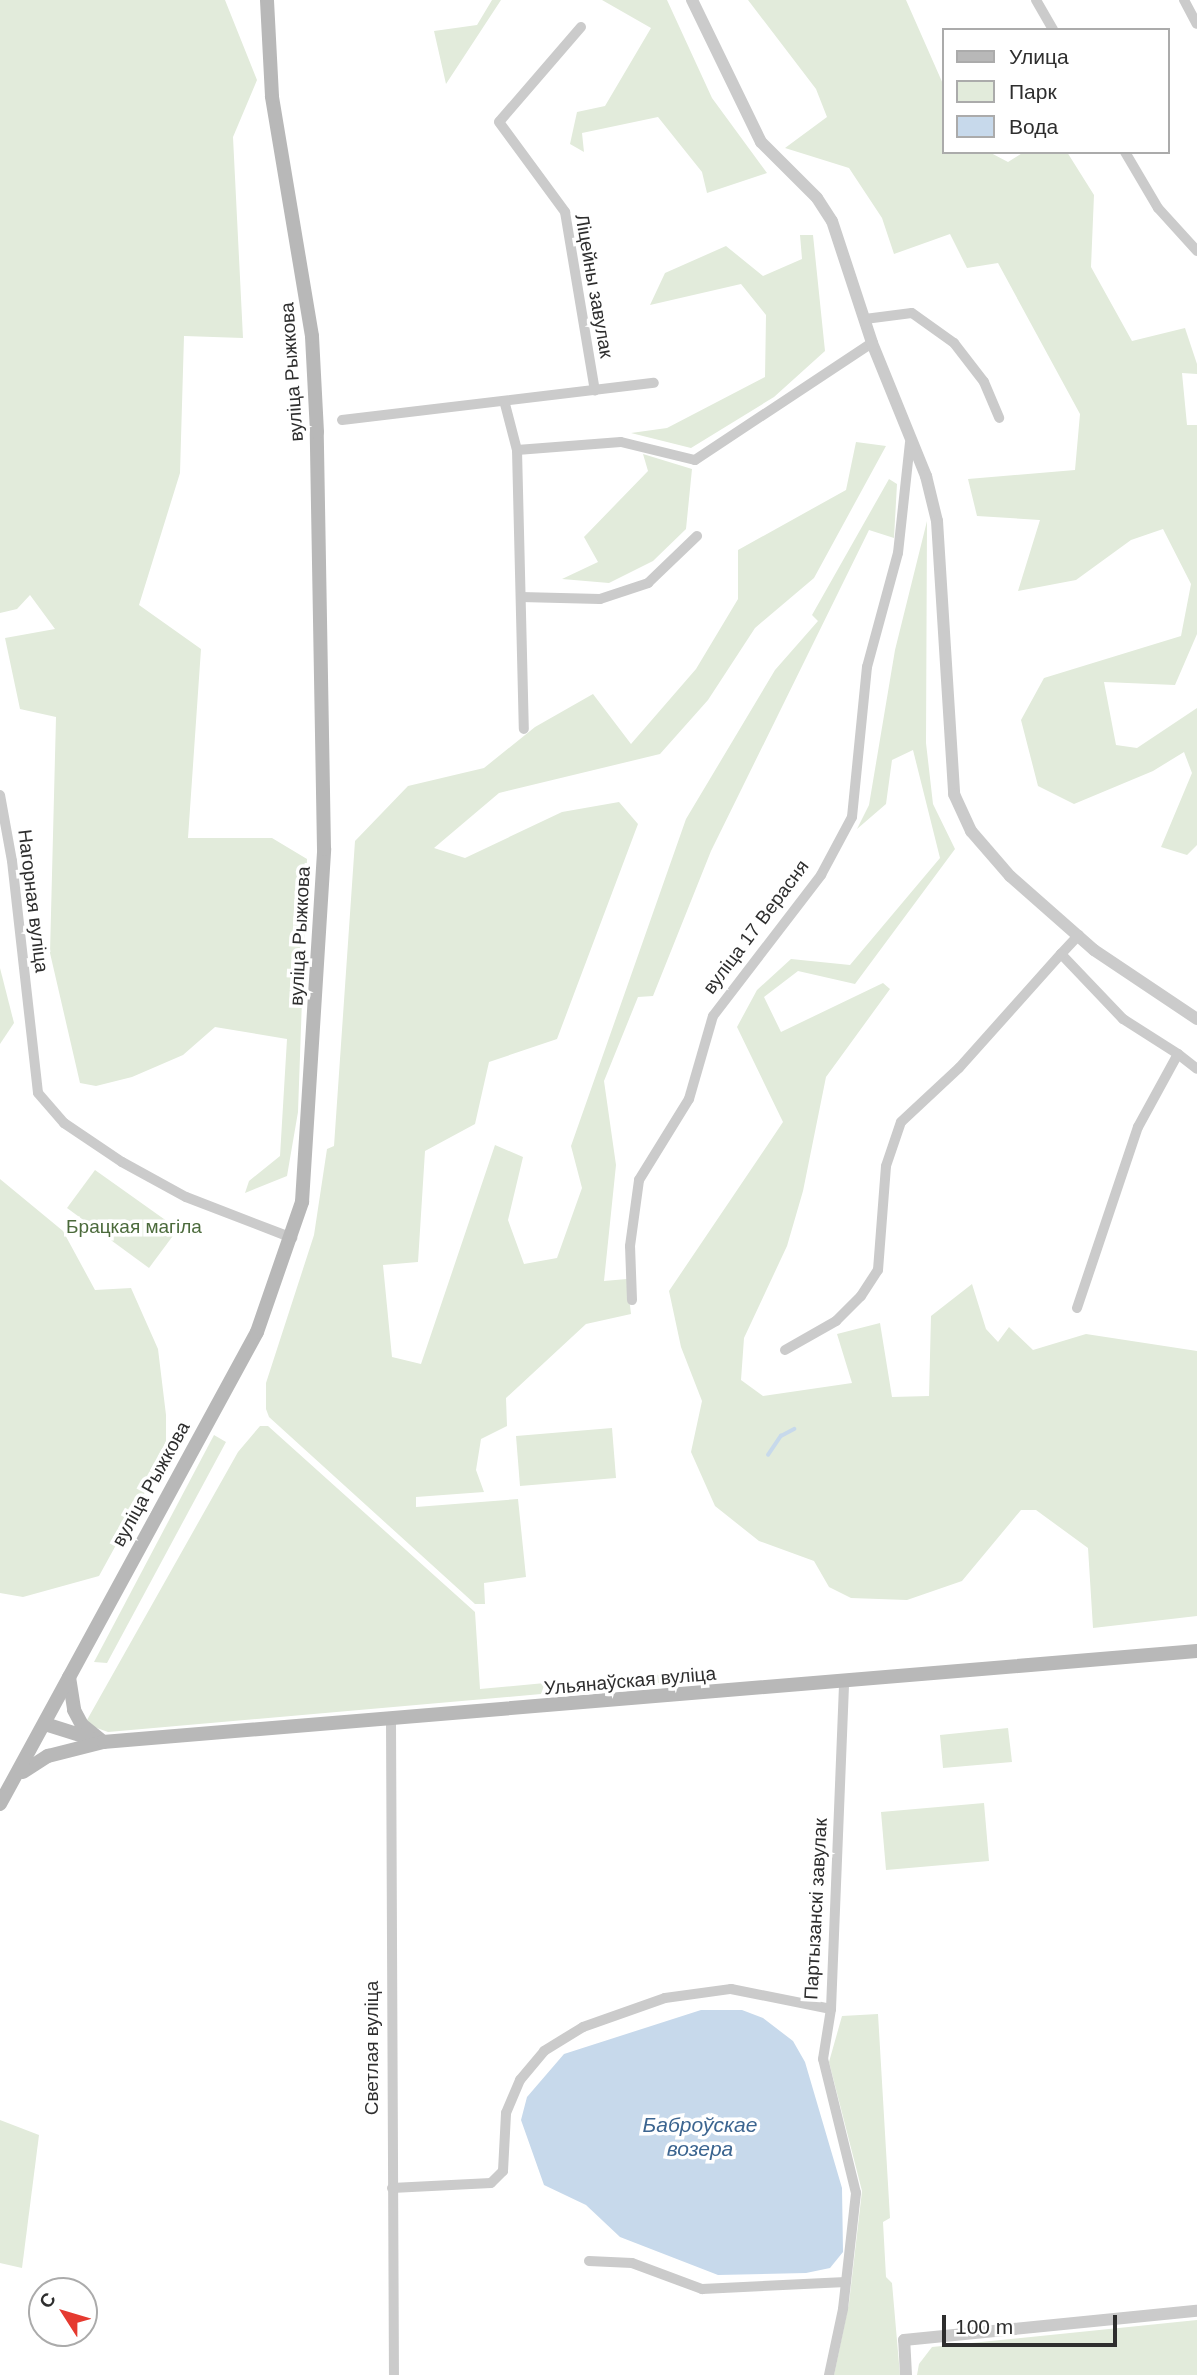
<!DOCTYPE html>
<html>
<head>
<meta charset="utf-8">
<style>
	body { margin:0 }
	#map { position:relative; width:1197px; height:2375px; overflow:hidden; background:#fff; font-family:Helvetica,sans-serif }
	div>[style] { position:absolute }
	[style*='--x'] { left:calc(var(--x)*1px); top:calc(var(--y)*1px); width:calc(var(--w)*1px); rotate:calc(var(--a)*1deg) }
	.green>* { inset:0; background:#e2ebdb }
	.water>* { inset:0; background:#c7d9eb }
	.stream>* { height:3.5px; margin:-1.75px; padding:0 1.75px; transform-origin:1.75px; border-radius:1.75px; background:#c7d9eb }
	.minor>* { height:10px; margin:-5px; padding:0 5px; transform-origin:5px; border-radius:5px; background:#cbcbcb }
	.tertiary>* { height:12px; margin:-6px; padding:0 6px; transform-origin:6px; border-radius:6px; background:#cbcbcb }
	.secondary>* { height:14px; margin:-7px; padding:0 7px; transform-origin:7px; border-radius:7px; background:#b8b8b8 }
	span { translate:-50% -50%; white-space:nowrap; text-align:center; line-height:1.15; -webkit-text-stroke:7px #fff; paint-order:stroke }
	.street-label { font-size:19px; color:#2e2e2e }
	.park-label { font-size:19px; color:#4b6a3b }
	.water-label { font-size:21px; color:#3c6590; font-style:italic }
	.legend { position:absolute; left:942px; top:28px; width:228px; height:126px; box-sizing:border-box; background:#fff; border:2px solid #ababab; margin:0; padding:9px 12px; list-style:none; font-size:21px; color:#2e2e2e }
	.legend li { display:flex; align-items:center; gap:14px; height:35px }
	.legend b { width:35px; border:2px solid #ababab }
	.north { position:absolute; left:28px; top:2277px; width:70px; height:70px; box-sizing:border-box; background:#fff; border:2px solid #ababab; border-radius:50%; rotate:307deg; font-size:19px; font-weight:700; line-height:28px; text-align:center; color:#2e2e2e }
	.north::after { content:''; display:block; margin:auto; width:24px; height:32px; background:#e53a30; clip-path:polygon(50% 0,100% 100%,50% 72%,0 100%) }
	.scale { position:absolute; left:942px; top:2315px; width:175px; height:32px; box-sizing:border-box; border:4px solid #2e2e2e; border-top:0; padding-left:9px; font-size:21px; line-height:24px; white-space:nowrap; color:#2e2e2e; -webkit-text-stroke:5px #fff; paint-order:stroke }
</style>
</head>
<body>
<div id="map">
	<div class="green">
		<div style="clip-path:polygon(0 0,225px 0,257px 80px,233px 137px,243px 338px,184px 336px,180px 473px,139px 605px,201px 649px,188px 838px,272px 838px,307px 859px,298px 1112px,287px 1176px,245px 1193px,249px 1181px,280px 1156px,287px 1039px,215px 1027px,183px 1055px,132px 1077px,96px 1086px,80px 1083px,50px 953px,56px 717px,20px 709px,5px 638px,55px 629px,30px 595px,17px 609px,0 613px)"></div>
		<div style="clip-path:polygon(492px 0,501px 0,446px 84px,434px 31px,477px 25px)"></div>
		<div style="clip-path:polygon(602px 0,667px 0,712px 98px,767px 173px,707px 193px,702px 172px,658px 117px,582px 133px,584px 152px,570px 144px,577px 112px,605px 106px,651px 28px)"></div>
		<div style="clip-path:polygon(748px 0,906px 0,943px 84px,943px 152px,989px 152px,1008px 162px,1024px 152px,1067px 152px,1094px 195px,1091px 267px,1132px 341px,1185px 328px,1197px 364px,1197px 374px,1182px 373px,1187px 425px,1197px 425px,1197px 634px,1175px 685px,1104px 682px,1116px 745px,1137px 748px,1197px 708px,1197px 845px,1187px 855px,1161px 847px,1192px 773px,1184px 752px,1153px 771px,1074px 804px,1038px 786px,1021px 720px,1044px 678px,1181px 636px,1191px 584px,1163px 529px,1131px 540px,1076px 580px,1018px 591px,1040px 520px,977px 516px,968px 479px,1075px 470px,1080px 414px,998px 263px,967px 268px,950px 234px,894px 254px,882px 218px,849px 168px,785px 148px,827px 117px,816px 89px)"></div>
		<div style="clip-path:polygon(800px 235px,813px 235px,825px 351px,774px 397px,691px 448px,631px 433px,667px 428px,765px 377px,766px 315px,741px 284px,650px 305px,665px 273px,726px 246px,763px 276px,802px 259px)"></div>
		<div style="clip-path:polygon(856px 442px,886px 446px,814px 578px,755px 628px,708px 700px,660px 754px,499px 793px,434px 848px,465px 858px,562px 812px,619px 802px,638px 824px,557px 1039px,489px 1062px,475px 1124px,425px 1151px,418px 1262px,383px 1265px,392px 1357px,421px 1364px,495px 1145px,523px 1157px,508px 1220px,524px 1264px,557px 1258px,582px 1188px,571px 1146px,686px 819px,775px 670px,818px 621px,812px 615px,889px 479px,897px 484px,894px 538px,869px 530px,711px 851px,653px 996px,638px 997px,604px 1081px,616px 1165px,604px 1281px,627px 1279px,631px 1314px,586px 1324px,506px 1398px,507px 1426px,481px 1439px,476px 1470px,484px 1492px,416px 1497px,416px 1507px,518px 1499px,526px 1577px,484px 1583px,485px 1604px,475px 1604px,269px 1417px,266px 1409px,266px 1383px,314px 1235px,327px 1149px,334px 1146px,355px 841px,408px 786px,484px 768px,535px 727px,593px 694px,631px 744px,696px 669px,738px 599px,738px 550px,846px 490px)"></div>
		<div style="clip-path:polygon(643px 454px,692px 469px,686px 529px,653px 561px,609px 583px,562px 579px,598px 562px,584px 537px,648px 471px)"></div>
		<div style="clip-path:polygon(927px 521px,926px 743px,933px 804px,955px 849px,855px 984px,798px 971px,764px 997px,781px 1032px,883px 983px,890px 989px,826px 1077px,803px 1191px,787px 1246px,744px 1338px,741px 1380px,763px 1396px,852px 1383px,837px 1334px,880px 1323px,892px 1397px,929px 1396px,931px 1316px,972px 1284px,986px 1329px,998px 1342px,1009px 1327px,1033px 1350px,1086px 1334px,1197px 1351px,1197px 1616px,1093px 1628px,1088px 1548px,1036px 1510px,1021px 1510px,962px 1581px,907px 1600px,851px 1598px,829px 1587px,814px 1561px,759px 1541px,715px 1506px,691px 1452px,702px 1401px,681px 1347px,669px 1291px,783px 1122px,737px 1027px,757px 990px,791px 959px,850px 965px,940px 858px,913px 750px,892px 760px,886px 804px,857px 829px,869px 805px,895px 650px)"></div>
		<div style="clip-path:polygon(0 968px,14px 1023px,0 1044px)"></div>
		<div style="clip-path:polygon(95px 1170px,178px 1229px,149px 1268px,67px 1208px)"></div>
		<div style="clip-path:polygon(0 1179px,63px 1231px,95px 1290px,131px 1288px,158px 1349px,166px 1415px,166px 1454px,99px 1576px,23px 1597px,0 1593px)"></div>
		<div style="clip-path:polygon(260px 1426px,268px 1426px,475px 1612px,480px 1689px,545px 1683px,541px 1694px,108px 1732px,94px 1727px,87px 1720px,238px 1452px)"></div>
		<div style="clip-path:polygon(612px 1428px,616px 1478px,520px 1486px,516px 1436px)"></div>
		<div style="clip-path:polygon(214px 1435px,226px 1442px,107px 1663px,94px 1662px)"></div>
		<div style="clip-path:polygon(681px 1674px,676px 1681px,624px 1687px,620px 1676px)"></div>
		<div style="clip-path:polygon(1008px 1728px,1012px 1762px,943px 1768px,940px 1735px)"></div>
		<div style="clip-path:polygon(984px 1803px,989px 1861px,886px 1870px,881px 1812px)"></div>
		<div style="clip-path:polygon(878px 2014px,890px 2218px,883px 2222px,886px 2277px,892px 2283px,900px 2375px,834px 2375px,849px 2303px,862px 2191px,829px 2062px,842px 2016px)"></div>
		<div style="clip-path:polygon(0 2120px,39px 2135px,22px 2268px,0 2263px)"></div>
		<div style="clip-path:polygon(1197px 2320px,1197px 2375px,917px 2375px,919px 2364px,932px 2347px)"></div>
	</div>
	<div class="water">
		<div style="clip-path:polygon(701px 2010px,742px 2010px,763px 2018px,793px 2041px,805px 2062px,842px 2188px,843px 2252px,830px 2268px,806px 2273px,718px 2275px,620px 2237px,586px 2205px,544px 2185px,521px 2120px,527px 2097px,564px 2054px)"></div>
	</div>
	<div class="stream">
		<div style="--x:768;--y:1455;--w:23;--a:-56"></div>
		<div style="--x:781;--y:1436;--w:15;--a:-28"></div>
	</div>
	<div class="minor">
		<div style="--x:1036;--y:0;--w:34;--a:60"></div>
		<div style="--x:1184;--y:0;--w:27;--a:62"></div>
		<div style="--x:581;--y:27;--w:125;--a:130.8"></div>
		<div style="--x:499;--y:122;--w:112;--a:53.7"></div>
		<div style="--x:565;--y:212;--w:181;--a:80.5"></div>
		<div style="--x:1125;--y:152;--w:65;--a:59.5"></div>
		<div style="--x:1158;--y:208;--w:58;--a:47.8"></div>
		<div style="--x:865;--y:319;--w:47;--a:-7.3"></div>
		<div style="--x:912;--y:313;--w:52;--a:35.5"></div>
		<div style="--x:954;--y:343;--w:49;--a:52.4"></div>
		<div style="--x:984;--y:382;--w:39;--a:67"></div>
		<div style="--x:505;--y:404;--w:48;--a:75.4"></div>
		<div style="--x:517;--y:450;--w:279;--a:88.6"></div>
		<div style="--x:342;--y:420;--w:314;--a:-6.8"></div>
		<div style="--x:517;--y:450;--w:104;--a:-4.4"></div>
		<div style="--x:621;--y:442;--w:76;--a:13.7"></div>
		<div style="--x:695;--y:460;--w:212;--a:-33.5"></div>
		<div style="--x:521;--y:597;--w:79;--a:1.5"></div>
		<div style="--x:600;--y:599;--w:51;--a:-18.4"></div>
		<div style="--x:648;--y:583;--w:68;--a:-43.8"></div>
		<div style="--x:0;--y:795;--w:67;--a:79.7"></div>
		<div style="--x:12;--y:861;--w:233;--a:83.6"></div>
		<div style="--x:38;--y:1093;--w:40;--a:49"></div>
		<div style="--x:64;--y:1123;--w:70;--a:33.9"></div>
		<div style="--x:122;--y:1162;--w:73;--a:28.7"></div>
		<div style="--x:186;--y:1197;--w:114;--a:21.1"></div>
		<div style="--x:1178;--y:1054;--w:24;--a:38"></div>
		<div style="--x:632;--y:1300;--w:54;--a:-92.1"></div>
		<div style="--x:630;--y:1246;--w:67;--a:-82.2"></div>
		<div style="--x:639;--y:1180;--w:95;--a:-58.3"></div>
		<div style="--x:689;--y:1099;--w:86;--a:-73.9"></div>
		<div style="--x:713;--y:1016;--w:178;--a:-52.5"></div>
		<div style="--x:821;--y:875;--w:66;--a:-61.9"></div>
		<div style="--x:852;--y:817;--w:151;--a:-84.3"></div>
		<div style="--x:867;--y:667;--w:118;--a:-74.8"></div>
		<div style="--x:898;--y:553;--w:111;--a:-83.8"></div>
		<div style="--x:1077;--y:1308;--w:191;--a:-71.4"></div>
		<div style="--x:1138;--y:1127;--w:83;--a:-61.3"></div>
		<div style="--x:1178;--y:1054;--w:65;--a:-147.5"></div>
		<div style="--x:1123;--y:1019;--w:90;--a:-133.6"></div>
		<div style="--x:1061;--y:954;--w:26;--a:-47"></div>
		<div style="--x:785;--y:1350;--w:59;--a:-29.6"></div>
		<div style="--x:836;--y:1321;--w:35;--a:-45"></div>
		<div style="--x:861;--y:1296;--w:31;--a:-57"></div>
		<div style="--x:878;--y:1270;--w:104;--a:-85.6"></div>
		<div style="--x:886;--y:1166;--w:46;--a:-71.2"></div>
		<div style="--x:901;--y:1122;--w:79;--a:-43"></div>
		<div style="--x:959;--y:1068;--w:153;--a:-48.2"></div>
		<div style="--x:391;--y:1720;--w:655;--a:89.74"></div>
		<div style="--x:392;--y:2188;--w:99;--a:-2.9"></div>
		<div style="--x:491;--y:2183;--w:17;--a:-45"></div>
		<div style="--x:503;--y:2171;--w:58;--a:-87"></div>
		<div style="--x:506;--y:2113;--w:36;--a:-67"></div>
		<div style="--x:520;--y:2080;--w:38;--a:-50"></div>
		<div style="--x:544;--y:2051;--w:46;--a:-31.6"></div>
		<div style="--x:583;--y:2027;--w:87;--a:-19.5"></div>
		<div style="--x:665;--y:1998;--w:67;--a:-7.8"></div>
		<div style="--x:731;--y:1989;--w:102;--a:11.3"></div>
		<div style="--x:589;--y:2261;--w:43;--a:2.7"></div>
		<div style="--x:632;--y:2263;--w:75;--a:20.4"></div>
		<div style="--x:702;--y:2289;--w:144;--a:-2.8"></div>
		<div style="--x:829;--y:2375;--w:67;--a:-78"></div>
		<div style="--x:843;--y:2309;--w:117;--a:-83.6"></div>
		<div style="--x:856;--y:2193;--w:138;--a:-103.8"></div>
		<div style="--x:823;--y:2059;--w:51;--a:-80.9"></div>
		<div style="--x:831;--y:2009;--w:326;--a:-87.7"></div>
	</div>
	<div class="tertiary">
		<div style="--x:692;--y:0;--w:158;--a:64.1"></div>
		<div style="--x:761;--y:142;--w:79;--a:45"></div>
		<div style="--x:817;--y:198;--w:27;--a:57"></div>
		<div style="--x:832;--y:221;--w:128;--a:71.8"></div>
		<div style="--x:872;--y:343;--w:144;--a:67.9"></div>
		<div style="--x:926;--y:476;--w:46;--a:76.3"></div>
		<div style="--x:937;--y:521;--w:274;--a:86.4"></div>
		<div style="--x:954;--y:794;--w:41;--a:65.3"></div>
		<div style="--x:971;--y:831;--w:60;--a:49.1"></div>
		<div style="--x:1010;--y:876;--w:112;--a:41.4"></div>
		<div style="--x:1094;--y:950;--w:124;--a:33.8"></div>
		<div style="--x:906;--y:2375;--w:35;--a:-93"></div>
		<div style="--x:904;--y:2340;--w:294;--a:-5.7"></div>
	</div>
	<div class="secondary">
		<div style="--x:69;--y:1677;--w:33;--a:81"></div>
		<div style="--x:74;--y:1710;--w:17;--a:62"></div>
		<div style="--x:82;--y:1725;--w:27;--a:39"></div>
		<div style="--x:45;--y:1724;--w:57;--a:17.5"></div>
		<div style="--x:23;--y:1772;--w:30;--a:-33"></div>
		<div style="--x:48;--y:1756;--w:57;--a:-14.3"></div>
		<div style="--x:103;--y:1742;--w:1098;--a:-4.75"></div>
		<div style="--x:0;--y:1804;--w:537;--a:-61.43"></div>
		<div style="--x:257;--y:1332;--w:138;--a:-70.9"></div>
		<div style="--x:302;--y:1202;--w:354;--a:-86.4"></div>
		<div style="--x:324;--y:849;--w:417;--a:-91"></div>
		<div style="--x:317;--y:432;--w:96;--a:-93"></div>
		<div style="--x:312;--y:336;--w:243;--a:-99.5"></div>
		<div style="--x:272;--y:96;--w:96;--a:-93"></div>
	</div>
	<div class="street-label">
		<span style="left:594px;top:286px;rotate:80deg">Ліцейны завулак</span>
		<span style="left:292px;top:372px;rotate:-94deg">вуліца Рыжкова</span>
		<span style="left:33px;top:901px;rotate:83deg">Нагорная вуліца</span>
		<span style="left:756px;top:927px;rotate:-53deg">вуліца 17 Верасня</span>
		<span style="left:300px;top:936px;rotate:-87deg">вуліца Рыжкова</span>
		<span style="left:151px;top:1484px;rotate:-61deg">вуліца Рыжкова</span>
		<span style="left:630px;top:1681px;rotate:-5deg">Ульянаўская вуліца</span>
		<span style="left:816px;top:1909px;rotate:-87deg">Партызанскі завулак</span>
		<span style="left:372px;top:2048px;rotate:-90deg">Светлая вуліца</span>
	</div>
	<div class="park-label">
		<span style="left:134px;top:1227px">Брацкая магіла</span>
	</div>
	<div class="water-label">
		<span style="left:700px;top:2137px">Баброўскае<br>возера</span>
	</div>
	<ul class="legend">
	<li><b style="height:9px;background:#b8b8b8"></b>Улица</li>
	<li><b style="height:19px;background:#e2ebdb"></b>Парк</li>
	<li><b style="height:19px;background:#c7d9eb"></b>Вода</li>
	</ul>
	<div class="north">С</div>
	<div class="scale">100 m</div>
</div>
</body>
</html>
